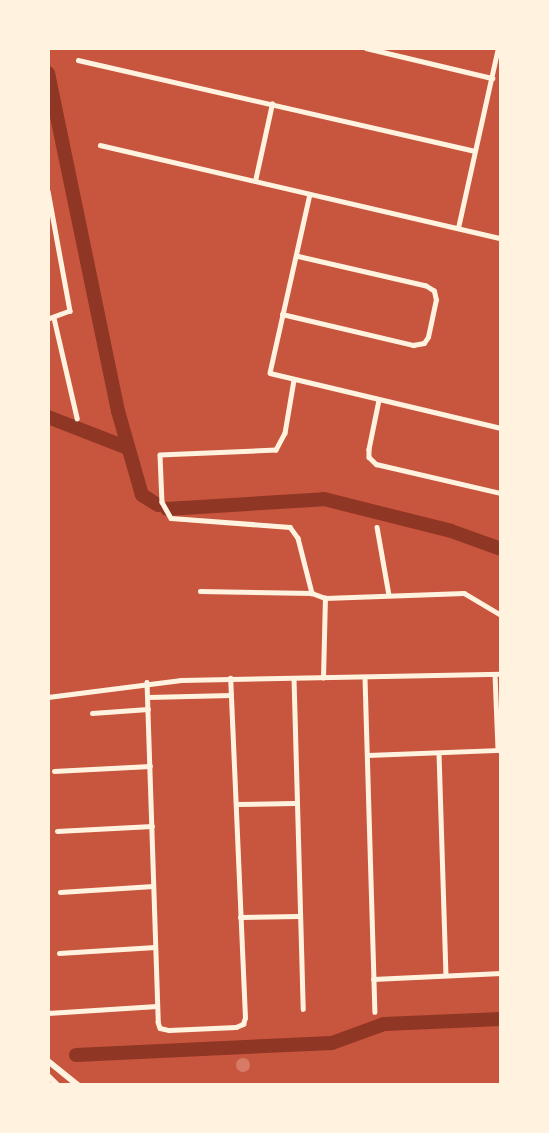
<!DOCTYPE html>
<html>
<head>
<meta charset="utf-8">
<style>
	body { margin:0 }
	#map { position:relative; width:549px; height:1133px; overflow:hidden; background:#c8553d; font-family:"Playfair Display",serif }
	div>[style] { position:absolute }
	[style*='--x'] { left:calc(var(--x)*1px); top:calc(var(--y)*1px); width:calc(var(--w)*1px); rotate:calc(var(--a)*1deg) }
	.river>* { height:14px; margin:-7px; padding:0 7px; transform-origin:7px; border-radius:7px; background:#8f3625 }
	.building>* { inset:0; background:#d67c66 }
	.round { border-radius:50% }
	.minor>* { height:4.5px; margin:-2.25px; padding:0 2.25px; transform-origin:2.25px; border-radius:2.25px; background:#fff3e0 }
	.secondary>* { height:6px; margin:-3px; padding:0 3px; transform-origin:3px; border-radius:3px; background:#fff3e0 }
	span { translate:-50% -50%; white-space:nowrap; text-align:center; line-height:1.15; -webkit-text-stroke:4.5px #fff3e0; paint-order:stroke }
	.frame { position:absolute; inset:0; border:50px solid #fff3e0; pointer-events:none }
</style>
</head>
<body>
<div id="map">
	<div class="river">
		<div style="--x:48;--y:73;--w:345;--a:78.3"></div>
		<div style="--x:118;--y:411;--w:87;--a:74.1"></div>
		<div style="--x:142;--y:495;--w:19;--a:32"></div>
		<div style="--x:48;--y:417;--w:86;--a:21.2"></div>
		<div style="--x:167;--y:509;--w:157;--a:-3.6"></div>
		<div style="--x:324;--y:499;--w:131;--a:14.1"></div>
		<div style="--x:451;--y:531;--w:53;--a:19.8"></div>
		<div style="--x:76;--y:1055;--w:256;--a:-2.7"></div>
		<div style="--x:332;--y:1043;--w:55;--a:-20.1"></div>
		<div style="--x:384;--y:1024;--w:117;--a:-2.4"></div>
	</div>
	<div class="building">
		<div class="round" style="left:236px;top:1058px;width:14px;height:14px"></div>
	</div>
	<div class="minor">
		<div style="--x:366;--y:48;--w:130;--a:13.4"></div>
		<div style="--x:78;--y:60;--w:407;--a:12.9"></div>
		<div style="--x:100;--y:145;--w:412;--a:13.1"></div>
		<div style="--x:255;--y:181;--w:79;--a:-77.6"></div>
		<div style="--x:48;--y:191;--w:122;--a:79.6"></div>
		<div style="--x:70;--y:311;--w:23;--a:160"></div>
		<div style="--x:310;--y:194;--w:183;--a:102.6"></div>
		<div style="--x:270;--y:373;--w:237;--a:13.4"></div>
		<div style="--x:458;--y:228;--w:184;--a:-77.5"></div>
		<div style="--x:282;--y:314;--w:135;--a:13.3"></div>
		<div style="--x:413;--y:345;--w:11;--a:-10"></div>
		<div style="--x:424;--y:343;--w:7;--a:-56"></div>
		<div style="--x:428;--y:337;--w:38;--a:-78"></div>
		<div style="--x:436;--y:300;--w:9;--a:-103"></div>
		<div style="--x:434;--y:291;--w:9;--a:-148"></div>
		<div style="--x:426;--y:286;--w:133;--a:-167"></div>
		<div style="--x:54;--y:318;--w:103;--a:77"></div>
		<div style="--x:294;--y:380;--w:54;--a:99.6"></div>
		<div style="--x:285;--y:433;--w:19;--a:118"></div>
		<div style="--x:276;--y:450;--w:116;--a:177.5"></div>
		<div style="--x:160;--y:455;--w:47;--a:87.6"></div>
		<div style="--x:162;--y:502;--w:18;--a:61"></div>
		<div style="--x:171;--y:518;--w:119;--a:4.3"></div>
		<div style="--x:290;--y:527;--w:14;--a:54"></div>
		<div style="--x:298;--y:538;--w:57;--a:75.7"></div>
		<div style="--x:379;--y:400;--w:50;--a:101.5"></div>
		<div style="--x:369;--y:449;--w:8;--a:90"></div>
		<div style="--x:369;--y:457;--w:10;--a:45"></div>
		<div style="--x:376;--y:464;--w:128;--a:13.1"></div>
		<div style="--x:377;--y:527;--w:69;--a:80"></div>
		<div style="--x:200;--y:591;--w:112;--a:1"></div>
		<div style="--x:312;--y:593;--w:14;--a:21"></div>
		<div style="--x:325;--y:598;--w:139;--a:-2.1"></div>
		<div style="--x:464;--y:593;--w:43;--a:30.7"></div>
		<div style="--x:495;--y:674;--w:76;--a:87.7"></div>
		<div style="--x:294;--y:678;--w:331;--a:88.4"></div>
		<div style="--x:323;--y:678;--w:80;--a:-88.6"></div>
		<div style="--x:365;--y:678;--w:334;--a:88.3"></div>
		<div style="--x:147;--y:682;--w:340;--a:88.1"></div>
		<div style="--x:158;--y:1022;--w:6;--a:72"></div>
		<div style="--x:160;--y:1028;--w:9;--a:13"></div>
		<div style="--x:169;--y:1030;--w:67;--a:-2.6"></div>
		<div style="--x:236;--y:1027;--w:8;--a:-23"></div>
		<div style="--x:243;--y:1024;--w:6;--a:-72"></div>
		<div style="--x:245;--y:1018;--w:340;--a:-92.5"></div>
		<div style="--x:48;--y:697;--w:134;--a:-7.3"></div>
		<div style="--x:181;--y:680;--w:320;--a:-1.1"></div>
		<div style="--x:148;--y:697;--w:83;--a:-1.4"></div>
		<div style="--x:92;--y:713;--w:56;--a:-4.1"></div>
		<div style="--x:439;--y:753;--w:222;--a:88.2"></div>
		<div style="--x:368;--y:755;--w:133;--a:-2.2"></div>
		<div style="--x:54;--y:771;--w:96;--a:-3"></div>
		<div style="--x:236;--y:804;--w:59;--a:-1"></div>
		<div style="--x:57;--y:831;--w:95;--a:-3"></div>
		<div style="--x:60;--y:892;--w:93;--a:-3.7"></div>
		<div style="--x:240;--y:917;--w:59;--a:-1"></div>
		<div style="--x:59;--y:953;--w:96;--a:-3.6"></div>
		<div style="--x:373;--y:979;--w:128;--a:-2.7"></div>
		<div style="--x:48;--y:1013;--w:109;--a:-3.7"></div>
	</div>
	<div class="secondary">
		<div style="--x:48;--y:1061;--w:38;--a:39"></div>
		<div style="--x:48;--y:1076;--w:13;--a:45"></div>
	</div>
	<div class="frame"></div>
</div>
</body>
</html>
